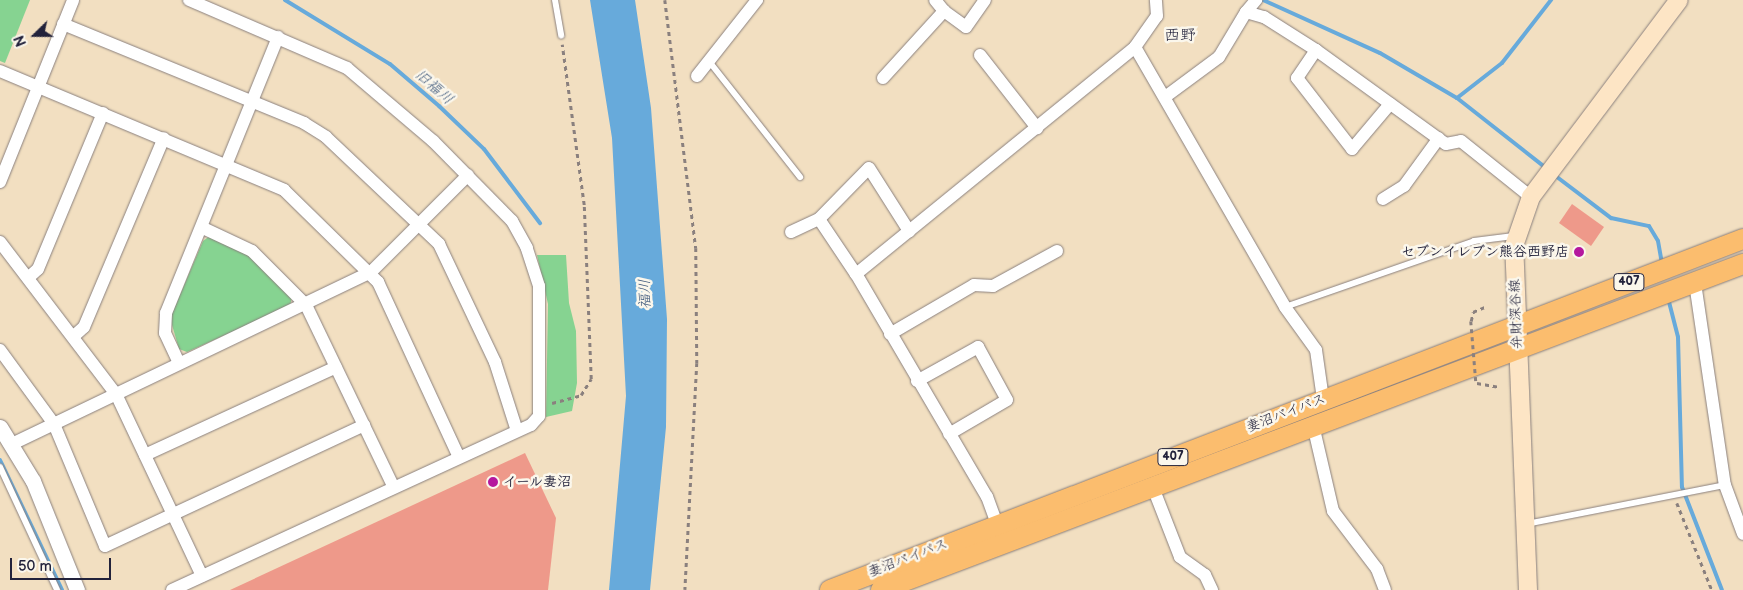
<!DOCTYPE html>
<html>
<head>
<meta charset="utf-8">
<style>
	body { margin:0 }
	#map { position:relative; width:1743px; height:590px; overflow:hidden; background:#f2dfc1; font-family:"Balsamiq Sans","Klee One",sans-serif }
	div>[style] { position:absolute }
	[style*='--x'] { left:calc(var(--x)*1px); top:calc(var(--y)*1px); width:calc(var(--w)*1px); rotate:calc(var(--a)*1deg) }
	.green>* { inset:0; background:#86d391 }
	.water>* { inset:0; background:#67aadb }
	.stream>* { height:4px; margin:-2px; padding:0 2px; transform-origin:2px; border-radius:2px; background:#67aadb }
	.building>* { inset:0; background:#ee998a }
	.path>* { height:2.5px; margin-top:-1.25px; transform-origin:0; background:repeating-linear-gradient(90deg,#8a807e 0 4px,transparent 0 8px) }
	.roads { filter:drop-shadow(0 0 1px #8a807e) drop-shadow(0 0 1px #8a807e) }
	.service>* { height:6px; margin:-3px; padding:0 3px; transform-origin:3px; border-radius:3px; background:#fff }
	.minor>* { height:12px; margin:-6px; padding:0 6px; transform-origin:6px; border-radius:6px; background:#fff }
	.tertiary>* { height:15px; margin:-7.5px; padding:0 7.5px; transform-origin:7.5px; border-radius:7.5px; background:#fff }
	.secondary>* { height:18px; margin:-9px; padding:0 9px; transform-origin:9px; border-radius:9px; background:#fde5c5 }
	.trunk>* { height:20px; margin:-10px; padding:0 10px; transform-origin:10px; border-radius:10px; background:#fbbd6e }
	.path-bridge>* { height:2.5px; margin-top:-1.25px; transform-origin:0; background:repeating-linear-gradient(90deg,#8a807e 0 4px,transparent 0 8px) }
	.dots>* { width:14px; height:14px; translate:-50% -50%; box-sizing:border-box; border:2px solid #fbf7ec; border-radius:50% }
	span { translate:-50% -50%; white-space:nowrap; text-align:center; line-height:1.15; -webkit-text-stroke:5px #fbf7ec; paint-order:stroke }
	.shield-label span { padding:1px 4px; background:#fbf7ec; border:1px solid; border-radius:4px; -webkit-text-stroke-width:0 }
	.shield-label { font-size:12px; color:#22223b; font-weight:700 }
	.poi-label { font-size:14px; color:#22223b; font-weight:700 }
	.right { translate:-100% -50%; text-align:right }
	.left { translate:0 -50%; text-align:left }
	.street-label { font-size:14px; color:#22223b }
	.water-label { font-size:15px; color:#3e587b; font-style:italic }
	.quarter-label { font-size:16px; color:#22223b }
	.north { position:absolute; left:10px; top:10px; width:50px; height:50px; -webkit-text-stroke:4px #fbf7ec; paint-order:stroke; rotate:248deg; font-size:14px; font-weight:700; line-height:20px; text-align:center; color:#22223b }
	.north::after { content:''; display:block; margin:auto; width:18px; height:22px; background:#22223b; clip-path:polygon(50% 0,100% 100%,50% 72%,0 100%) }
	.scale { position:absolute; left:10px; top:558px; width:101px; height:22px; box-sizing:border-box; border:2px solid #22223b; border-top:0; padding-left:6px; font-size:15px; line-height:18px; white-space:nowrap; color:#22223b; -webkit-text-stroke:4px #fbf7ec; paint-order:stroke }
</style>
</head>
<body>
<div id="map">
	<div class="green">
		<div style="clip-path:polygon(0 0,30px 0,5px 63px,0 61px)"></div>
		<div style="clip-path:polygon(211px 235px,241px 248px,292px 297px,290px 306px,187px 352px,179px 349px,170px 318px,203px 241px)"></div>
		<div style="clip-path:polygon(537px 255px,566px 255px,569px 303px,576px 331px,577px 383px,572px 411px,546px 417px,548px 304px)"></div>
	</div>
	<div class="water">
		<div style="clip-path:polygon(590px 0,635px 0,651px 108px,667px 319px,666px 427px,650px 590px,609px 590px,626px 396px,612px 138px)"></div>
	</div>
	<div class="stream">
		<div style="--x:285;--y:0;--w:123;--a:31.4"></div>
		<div style="--x:390;--y:64;--w:65;--a:40.6"></div>
		<div style="--x:439;--y:106;--w:62;--a:43.7"></div>
		<div style="--x:484;--y:149;--w:93;--a:52.9"></div>
		<div style="--x:1263;--y:0;--w:128;--a:24.4"></div>
		<div style="--x:1380;--y:53;--w:89;--a:30.3"></div>
		<div style="--x:1457;--y:98;--w:113;--a:38.2"></div>
		<div style="--x:1457;--y:98;--w:57;--a:-37.9"></div>
		<div style="--x:1502;--y:63;--w:80;--a:-52.1"></div>
		<div style="--x:1553;--y:174;--w:73;--a:37.2"></div>
		<div style="--x:1611;--y:218;--w:39;--a:12"></div>
		<div style="--x:1649;--y:226;--w:17;--a:59"></div>
		<div style="--x:1658;--y:241;--w:23;--a:80"></div>
		<div style="--x:1668;--y:298;--w:40;--a:75.6"></div>
		<div style="--x:1678;--y:337;--w:150;--a:88.5"></div>
		<div style="--x:1682;--y:487;--w:110;--a:68.8"></div>
		<div style="--x:0;--y:460;--w:144;--a:64.5"></div>
	</div>
	<div class="building">
		<div style="clip-path:polygon(1572px 204px,1604px 227px,1591px 246px,1559px 223px)"></div>
		<div style="clip-path:polygon(525px 453px,556px 518px,548px 590px,230px 590px)"></div>
	</div>
	<div class="path">
		<div style="--x:665;--y:0;--w:250;--a:82.9"></div>
		<div style="--x:696;--y:248;--w:115;--a:89.5"></div>
		<div style="--x:697;--y:363;--w:227;--a:93"></div>
		<div style="--x:1471;--y:321;--w:9;--a:-77"></div>
		<div style="--x:1473;--y:312;--w:15;--a:-23"></div>
		<div style="--x:1477;--y:383;--w:23;--a:10"></div>
		<div style="--x:552;--y:403;--w:30;--a:-15"></div>
		<div style="--x:581;--y:395;--w:19;--a:-58"></div>
		<div style="--x:591;--y:379;--w:174;--a:-92.3"></div>
		<div style="--x:584;--y:205;--w:162;--a:-97.8"></div>
		<div style="--x:1677;--y:503;--w:94;--a:68.1"></div>
	</div>
	<div class="roads">
		<div class="service">
			<div style="--x:555;--y:0;--w:36;--a:80"></div>
			<div style="--x:708;--y:60;--w:149;--a:51.8"></div>
			<div style="--x:1285;--y:307;--w:200;--a:-19.2"></div>
			<div style="--x:1474;--y:241;--w:40;--a:-7.1"></div>
			<div style="--x:0;--y:467;--w:136;--a:65.1"></div>
			<div style="--x:1526;--y:524;--w:203;--a:-11.1"></div>
		</div>
		<div class="minor">
			<div style="--x:944;--y:11;--w:27;--a:36"></div>
			<div style="--x:966;--y:27;--w:33;--a:-55"></div>
			<div style="--x:1246;--y:12;--w:16;--a:-50"></div>
			<div style="--x:63;--y:24;--w:261;--a:22.3"></div>
			<div style="--x:304;--y:123;--w:26;--a:32"></div>
			<div style="--x:326;--y:137;--w:156;--a:43.4"></div>
			<div style="--x:439;--y:244;--w:131;--a:64.6"></div>
			<div style="--x:495;--y:362;--w:72;--a:72.3"></div>
			<div style="--x:1135;--y:47;--w:300;--a:60"></div>
			<div style="--x:1285;--y:307;--w:53;--a:54.2"></div>
			<div style="--x:1316;--y:350;--w:49;--a:81.9"></div>
			<div style="--x:1316;--y:50;--w:34;--a:124"></div>
			<div style="--x:1297;--y:78;--w:90;--a:52.2"></div>
			<div style="--x:1352;--y:149;--w:59;--a:-49.8"></div>
			<div style="--x:980;--y:55;--w:93;--a:52"></div>
			<div style="--x:0;--y:71;--w:308;--a:22.7"></div>
			<div style="--x:284;--y:190;--w:132;--a:44.4"></div>
			<div style="--x:378;--y:282;--w:193;--a:65.2"></div>
			<div style="--x:697;--y:76;--w:97;--a:-51.7"></div>
			<div style="--x:883;--y:78;--w:91;--a:-47.7"></div>
			<div style="--x:944;--y:11;--w:14;--a:-129"></div>
			<div style="--x:1165;--y:97;--w:67;--a:-36.5"></div>
			<div style="--x:1219;--y:57;--w:52;--a:-59"></div>
			<div style="--x:1246;--y:12;--w:19;--a:16"></div>
			<div style="--x:1264;--y:17;--w:62;--a:32.4"></div>
			<div style="--x:1316;--y:50;--w:160;--a:35.9"></div>
			<div style="--x:1446;--y:144;--w:15;--a:-11"></div>
			<div style="--x:1461;--y:141;--w:90;--a:38.7"></div>
			<div style="--x:0;--y:182;--w:196;--a:-68.1"></div>
			<div style="--x:1383;--y:199;--w:25;--a:-32"></div>
			<div style="--x:1404;--y:186;--w:59;--a:-53.9"></div>
			<div style="--x:819;--y:219;--w:66;--a:56.1"></div>
			<div style="--x:203;--y:228;--w:54;--a:25.1"></div>
			<div style="--x:252;--y:251;--w:76;--a:45"></div>
			<div style="--x:306;--y:305;--w:201;--a:64.3"></div>
			<div style="--x:791;--y:232;--w:31;--a:-25"></div>
			<div style="--x:819;--y:219;--w:71;--a:-45.6"></div>
			<div style="--x:869;--y:168;--w:75;--a:57.6"></div>
			<div style="--x:0;--y:242;--w:191;--a:52.7"></div>
			<div style="--x:116;--y:394;--w:201;--a:64.7"></div>
			<div style="--x:28;--y:278;--w:13;--a:-42"></div>
			<div style="--x:38;--y:269;--w:169;--a:-67.4"></div>
			<div style="--x:1695;--y:283;--w:204;--a:81.6"></div>
			<div style="--x:1725;--y:485;--w:52;--a:69.8"></div>
			<div style="--x:890;--y:334;--w:97;--a:-30.3"></div>
			<div style="--x:974;--y:285;--w:19;--a:3"></div>
			<div style="--x:993;--y:286;--w:73;--a:-28.7"></div>
			<div style="--x:74;--y:336;--w:13;--a:-42"></div>
			<div style="--x:84;--y:327;--w:205;--a:-67.1"></div>
			<div style="--x:0;--y:350;--w:92;--a:53.9"></div>
			<div style="--x:54;--y:424;--w:132;--a:67.3"></div>
			<div style="--x:105;--y:546;--w:286;--a:-25"></div>
			<div style="--x:179;--y:363;--w:33;--a:-115"></div>
			<div style="--x:165;--y:333;--w:20;--a:-87"></div>
			<div style="--x:166;--y:313;--w:298;--a:-67.9"></div>
			<div style="--x:917;--y:381;--w:70;--a:-29.1"></div>
			<div style="--x:978;--y:347;--w:60;--a:61.3"></div>
			<div style="--x:1007;--y:400;--w:67;--a:149.6"></div>
			<div style="--x:1313;--y:425;--w:88;--a:76.9"></div>
			<div style="--x:1333;--y:511;--w:73;--a:52.8"></div>
			<div style="--x:1377;--y:569;--w:22;--a:69"></div>
			<div style="--x:12;--y:444;--w:398;--a:-25.6"></div>
			<div style="--x:371;--y:272;--w:137;--a:-45"></div>
			<div style="--x:145;--y:455;--w:210;--a:-24.7"></div>
			<div style="--x:1152;--y:485;--w:77;--a:68.7"></div>
			<div style="--x:1180;--y:557;--w:31;--a:36"></div>
			<div style="--x:1205;--y:575;--w:17;--a:65"></div>
			<div style="--x:997;--y:524;--w:29;--a:-110"></div>
			<div style="--x:987;--y:497;--w:259;--a:-120.4"></div>
			<div style="--x:856;--y:274;--w:360;--a:-39.1"></div>
			<div style="--x:1135;--y:47;--w:38;--a:-55"></div>
			<div style="--x:1157;--y:16;--w:16;--a:-94"></div>
			<div style="--x:172;--y:590;--w:395;--a:-24.7"></div>
			<div style="--x:531;--y:425;--w:12;--a:-48"></div>
			<div style="--x:539;--y:416;--w:130;--a:-90"></div>
			<div style="--x:539;--y:286;--w:40;--a:-108"></div>
			<div style="--x:527;--y:248;--w:31;--a:-119"></div>
			<div style="--x:512;--y:221;--w:112;--a:-134.6"></div>
			<div style="--x:433;--y:141;--w:113;--a:-139.7"></div>
			<div style="--x:347;--y:68;--w:172;--a:-156.7"></div>
		</div>
		<div class="tertiary">
			<div style="--x:0;--y:427;--w:63;--a:58.6"></div>
			<div style="--x:33;--y:481;--w:118;--a:68"></div>
		</div>
		<div class="secondary">
			<div style="--x:1528;--y:590;--w:344;--a:-92.3"></div>
			<div style="--x:1514;--y:246;--w:52;--a:-70.9"></div>
			<div style="--x:1531;--y:197;--w:246;--a:-53.1"></div>
		</div>
		<div class="trunk">
			<div style="--x:830;--y:590;--w:978;--a:-21.03"></div>
			<div style="--x:881;--y:590;--w:922;--a:-20.72"></div>
		</div>
	</div>
	<div class="path-bridge">
		<div style="--x:1471;--y:321;--w:61;--a:85.3"></div>
	</div>
	<div class="dots">
		<div style="left:1579px;top:252px;background:#b5179e"></div>
		<div style="left:493px;top:482px;background:#b5179e"></div>
	</div>
	<div class="shield-label">
		<span style="left:1629px;top:282px">407</span>
		<span style="left:1173px;top:457px">407</span>
	</div>
	<div class="poi-label">
		<span class="right" style="left:1569px;top:252px">セブンイレブン熊谷西野店</span>
		<span class="left" style="left:503px;top:482px">イール妻沼</span>
	</div>
	<div class="street-label">
		<span style="left:1516px;top:314px;rotate:-92deg">弁財深谷線</span>
		<span style="left:1286px;top:413px;rotate:-21deg">妻沼バイパス</span>
		<span style="left:908px;top:558px;rotate:-21deg">妻沼バイパス</span>
	</div>
	<div class="water-label">
		<span style="left:434px;top:87px;rotate:41deg">旧福川</span>
		<span style="left:645px;top:294px;rotate:-91deg">福川</span>
	</div>
	<div class="quarter-label">
		<span style="left:1180px;top:36px">西野</span>
	</div>
	<div class="north">N</div>
	<div class="scale">50 m</div>
</div>
</body>
</html>
